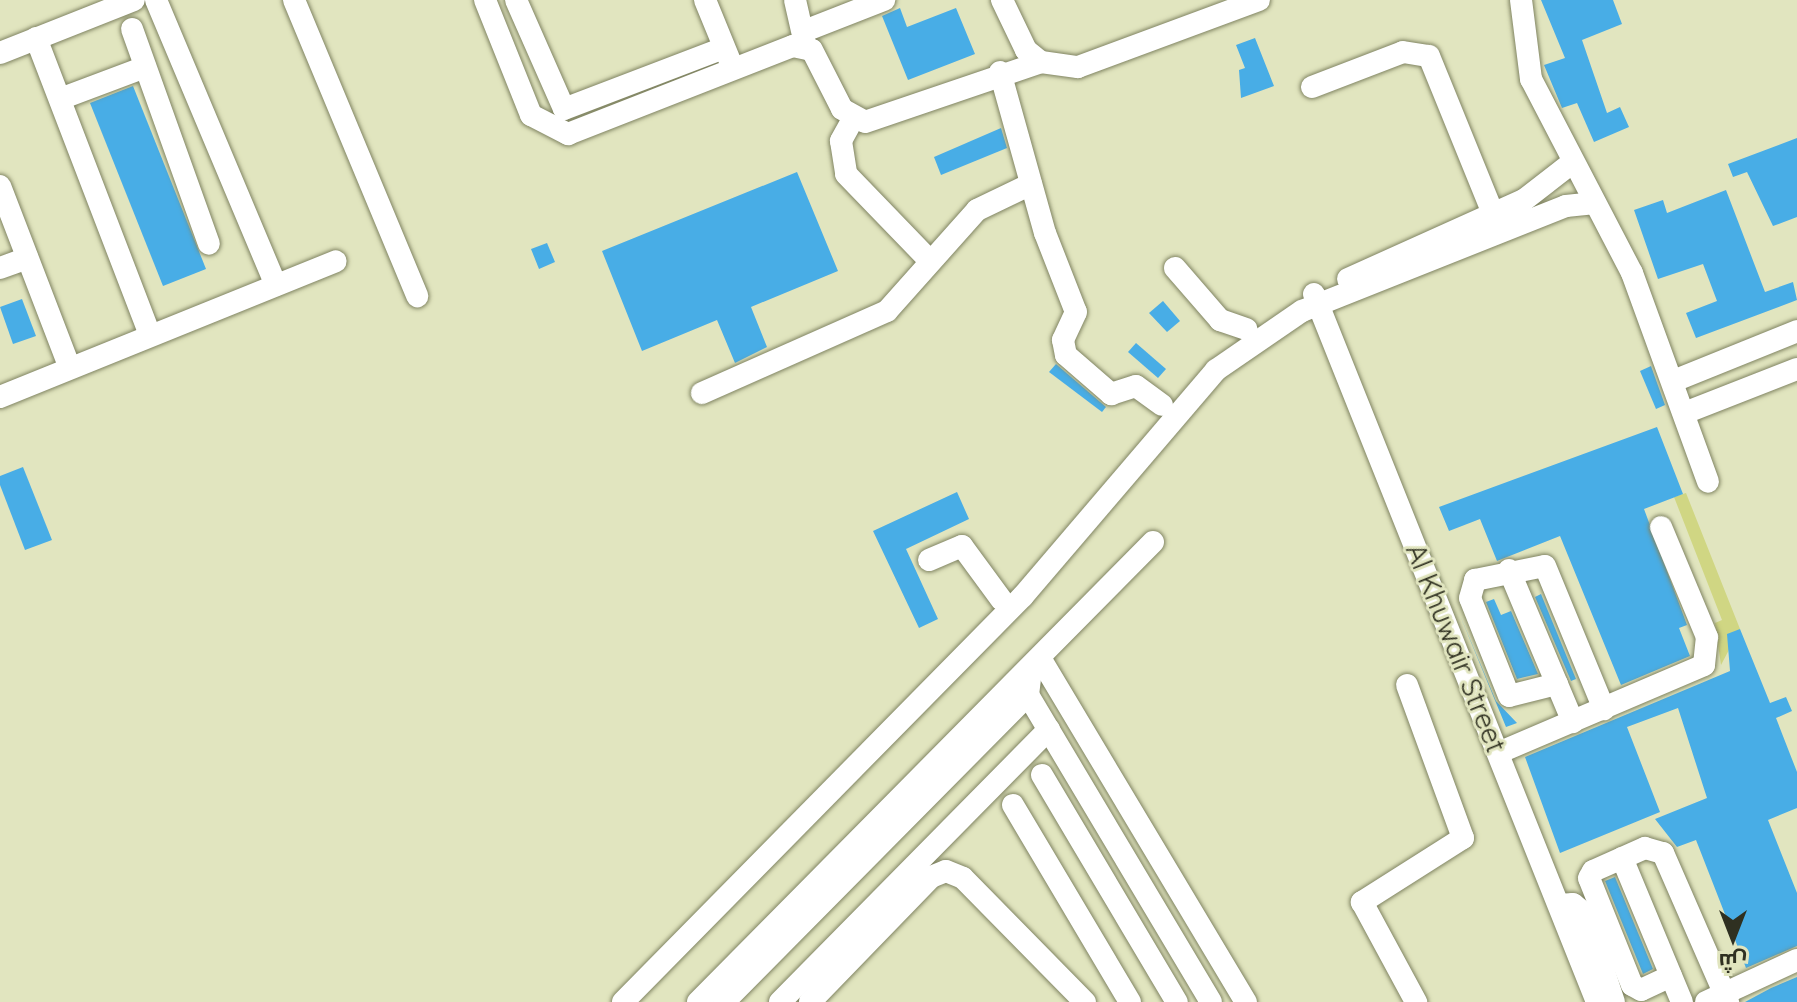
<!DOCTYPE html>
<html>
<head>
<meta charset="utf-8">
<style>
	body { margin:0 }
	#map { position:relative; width:1797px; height:1002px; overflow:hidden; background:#e1e5bf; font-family:Quicksand,Cairo,sans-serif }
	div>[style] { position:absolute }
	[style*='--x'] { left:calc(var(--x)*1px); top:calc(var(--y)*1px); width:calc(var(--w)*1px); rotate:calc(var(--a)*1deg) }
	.green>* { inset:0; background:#d0d683 }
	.building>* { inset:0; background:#48ade6 }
	.roads { filter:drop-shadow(0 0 2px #808462) drop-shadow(0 0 2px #808462) }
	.minor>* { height:22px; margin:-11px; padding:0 11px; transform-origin:11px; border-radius:11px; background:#fff }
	span { translate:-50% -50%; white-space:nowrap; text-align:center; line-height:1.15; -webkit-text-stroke:6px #e1e5bf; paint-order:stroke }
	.street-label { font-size:28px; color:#2f3021 }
	.north { position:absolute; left:1693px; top:898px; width:80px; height:80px; -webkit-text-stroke:6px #e1e5bf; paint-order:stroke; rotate:180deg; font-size:22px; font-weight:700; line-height:32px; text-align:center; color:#2f3021 }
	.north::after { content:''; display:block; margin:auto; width:28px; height:36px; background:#2f3021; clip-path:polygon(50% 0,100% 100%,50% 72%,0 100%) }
</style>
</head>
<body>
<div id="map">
	<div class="green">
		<div style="clip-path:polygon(1686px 493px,1740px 629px,1721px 665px,1715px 623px,1722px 620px,1674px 497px)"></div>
	</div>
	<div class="building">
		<div style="clip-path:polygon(1541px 0,1613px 0,1622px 24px,1582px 40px,1607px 113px,1620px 107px,1629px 127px,1594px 142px,1577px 103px,1562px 108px,1544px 65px,1565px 58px)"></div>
		<div style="clip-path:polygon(900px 8px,907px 27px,956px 8px,975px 54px,908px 80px,882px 16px)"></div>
		<div style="clip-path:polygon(1255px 38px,1274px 86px,1241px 98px,1239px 70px,1245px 68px,1236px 45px)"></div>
		<div style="clip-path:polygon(133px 86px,206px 269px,163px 286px,90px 103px)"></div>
		<div style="clip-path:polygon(1001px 128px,1007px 148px,941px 175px,934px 157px)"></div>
		<div style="clip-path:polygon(1797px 138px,1797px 217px,1773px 226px,1747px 172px,1733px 177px,1728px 164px)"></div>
		<div style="clip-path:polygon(797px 172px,838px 271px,751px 307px,767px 347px,735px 363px,717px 320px,642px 351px,602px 251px)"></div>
		<div style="clip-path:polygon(1726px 190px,1765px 292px,1793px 282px,1797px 300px,1696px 338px,1686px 313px,1717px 301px,1703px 264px,1658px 279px,1634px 210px,1663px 200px,1667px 213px)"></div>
		<div style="clip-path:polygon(547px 243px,555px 262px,539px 269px,531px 249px)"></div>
		<div style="clip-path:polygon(22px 299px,36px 336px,13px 344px,0 307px)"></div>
		<div style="clip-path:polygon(1163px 301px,1180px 321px,1167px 332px,1149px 313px)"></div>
		<div style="clip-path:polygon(1136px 343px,1166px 369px,1158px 378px,1128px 352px)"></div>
		<div style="clip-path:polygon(1056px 364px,1106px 407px,1102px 412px,1049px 372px)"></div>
		<div style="clip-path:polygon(1651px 366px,1665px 405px,1656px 409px,1640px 371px)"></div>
		<div style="clip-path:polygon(1657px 427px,1683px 494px,1644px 509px,1687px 625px,1679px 628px,1690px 656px,1621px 685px,1560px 536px,1497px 561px,1480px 519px,1449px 531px,1439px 507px)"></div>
		<div style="clip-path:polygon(23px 467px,52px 540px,25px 550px,0 485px,0 476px)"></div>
		<div style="clip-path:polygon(957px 492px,969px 519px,906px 549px,938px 619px,919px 628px,873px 531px)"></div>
		<div style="clip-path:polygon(1541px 594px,1576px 679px,1571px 681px,1535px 597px)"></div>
		<div style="clip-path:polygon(1494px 599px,1501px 615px,1511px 611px,1538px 674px,1517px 679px,1486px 602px)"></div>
		<div style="clip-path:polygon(1459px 613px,1496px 701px,1517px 723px,1506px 727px)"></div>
		<div style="clip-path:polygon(1740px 629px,1770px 703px,1786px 697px,1792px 711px,1776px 718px,1797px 772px,1797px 808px,1768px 820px,1797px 893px,1797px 946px,1746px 968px,1696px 840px,1677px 847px,1655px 819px,1707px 798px,1678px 708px,1627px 727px,1660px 812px,1560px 853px,1525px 757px,1730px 671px,1727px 634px)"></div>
		<div style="clip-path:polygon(1615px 877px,1653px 969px,1643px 974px,1605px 881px)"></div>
		<div style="clip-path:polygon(1797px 977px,1797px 1002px,1745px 1002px,1771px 988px)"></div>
	</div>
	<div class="roads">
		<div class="minor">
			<div style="--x:156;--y:0;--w:309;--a:67.2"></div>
			<div style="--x:294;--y:0;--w:321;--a:67.4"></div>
			<div style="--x:485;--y:0;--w:124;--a:68.2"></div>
			<div style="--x:531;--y:115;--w:42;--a:27.2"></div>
			<div style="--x:568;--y:134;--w:242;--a:-21.4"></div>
			<div style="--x:793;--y:46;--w:19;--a:12"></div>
			<div style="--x:812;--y:50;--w:66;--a:63"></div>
			<div style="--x:842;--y:109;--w:26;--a:29"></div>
			<div style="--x:865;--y:122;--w:186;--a:-18.8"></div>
			<div style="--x:516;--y:0;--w:119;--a:66.2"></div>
			<div style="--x:564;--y:109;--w:171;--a:-20.9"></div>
			<div style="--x:705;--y:0;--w:66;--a:67.7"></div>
			<div style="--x:795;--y:0;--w:45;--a:77.2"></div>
			<div style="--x:1002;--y:0;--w:55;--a:64.4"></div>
			<div style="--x:1026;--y:50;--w:19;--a:39"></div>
			<div style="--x:1041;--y:62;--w:37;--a:8"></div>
			<div style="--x:1078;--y:67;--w:193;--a:-20.3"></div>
			<div style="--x:1521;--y:0;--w:80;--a:82.8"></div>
			<div style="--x:1531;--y:79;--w:219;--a:62.5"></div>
			<div style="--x:1632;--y:273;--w:222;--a:70"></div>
			<div style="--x:132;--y:29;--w:228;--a:70.3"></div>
			<div style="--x:807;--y:30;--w:83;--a:-21.3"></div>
			<div style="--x:36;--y:38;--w:318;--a:69"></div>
			<div style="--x:0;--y:53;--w:144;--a:-21.6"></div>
			<div style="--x:1000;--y:72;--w:167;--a:74.4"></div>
			<div style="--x:1045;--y:233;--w:85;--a:68.6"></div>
			<div style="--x:1076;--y:312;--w:31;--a:115"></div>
			<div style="--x:1063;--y:340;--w:15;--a:79"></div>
			<div style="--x:1066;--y:355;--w:60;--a:40.9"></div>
			<div style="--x:1111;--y:394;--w:26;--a:-18"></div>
			<div style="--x:1136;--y:386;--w:32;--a:36"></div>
			<div style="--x:1312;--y:87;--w:97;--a:-21"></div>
			<div style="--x:1403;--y:52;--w:26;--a:9"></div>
			<div style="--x:1429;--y:56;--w:170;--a:67.9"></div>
			<div style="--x:60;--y:99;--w:91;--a:-20.6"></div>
			<div style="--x:853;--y:119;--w:25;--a:119"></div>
			<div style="--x:841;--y:141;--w:33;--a:81"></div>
			<div style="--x:846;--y:174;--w:118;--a:46"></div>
			<div style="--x:0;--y:186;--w:195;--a:69"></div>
			<div style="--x:0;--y:268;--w:29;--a:-20"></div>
			<div style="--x:1175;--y:268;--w:69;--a:49.1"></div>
			<div style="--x:1220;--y:320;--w:28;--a:19"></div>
			<div style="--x:1348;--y:279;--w:193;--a:-24.2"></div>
			<div style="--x:1524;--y:200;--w:62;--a:-37.8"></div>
			<div style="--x:1314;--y:294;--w:762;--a:68.21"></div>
			<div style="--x:1676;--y:380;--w:131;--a:-22"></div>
			<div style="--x:702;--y:393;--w:202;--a:-23.9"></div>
			<div style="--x:887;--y:311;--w:135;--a:-48.3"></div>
			<div style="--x:977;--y:210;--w:60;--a:-25.7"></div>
			<div style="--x:0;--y:397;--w:362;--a:-22"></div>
			<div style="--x:1687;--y:412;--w:118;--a:-21.4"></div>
			<div style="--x:929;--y:560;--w:36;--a:-23"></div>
			<div style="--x:962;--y:546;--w:66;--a:53.7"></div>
			<div style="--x:1509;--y:570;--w:165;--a:67.2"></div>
			<div style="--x:1040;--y:658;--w:401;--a:59.1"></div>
			<div style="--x:1557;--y:684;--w:49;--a:166"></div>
			<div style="--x:1509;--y:696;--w:105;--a:-111.7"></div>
			<div style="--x:1470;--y:598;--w:19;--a:-74"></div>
			<div style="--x:1475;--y:580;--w:71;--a:-11.3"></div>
			<div style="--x:1545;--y:566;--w:155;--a:67.6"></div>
			<div style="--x:1407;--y:685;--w:163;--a:69.9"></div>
			<div style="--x:1463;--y:838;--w:120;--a:147.6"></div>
			<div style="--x:1362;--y:902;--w:114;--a:61.6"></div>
			<div style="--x:1028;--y:695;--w:357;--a:59.2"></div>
			<div style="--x:1498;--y:753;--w:224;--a:-23.1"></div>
			<div style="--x:1704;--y:665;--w:28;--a:-84"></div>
			<div style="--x:1707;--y:637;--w:119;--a:-112.7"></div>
			<div style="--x:1042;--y:775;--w:264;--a:59.3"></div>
			<div style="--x:1013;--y:805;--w:229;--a:59.3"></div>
			<div style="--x:1622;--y:858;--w:156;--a:67.4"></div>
			<div style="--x:1559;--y:905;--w:14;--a:-4"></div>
			<div style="--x:1573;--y:904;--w:16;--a:40"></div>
			<div style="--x:1585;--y:914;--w:93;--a:71.8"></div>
			<div style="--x:1671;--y:976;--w:33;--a:155"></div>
			<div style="--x:1641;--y:990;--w:10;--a:-151"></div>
			<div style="--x:1632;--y:985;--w:115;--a:-111.9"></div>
			<div style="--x:1589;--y:878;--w:8;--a:-60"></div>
			<div style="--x:1593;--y:871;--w:57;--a:-23.9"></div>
			<div style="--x:1645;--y:848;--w:19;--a:16"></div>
			<div style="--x:1663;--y:853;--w:163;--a:66.4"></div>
			<div style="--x:623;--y:1002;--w:570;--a:-45.43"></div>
			<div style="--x:1023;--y:596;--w:297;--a:-49.5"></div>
			<div style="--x:1216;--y:370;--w:104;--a:-34.5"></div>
			<div style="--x:1302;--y:311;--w:284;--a:-21.7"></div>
			<div style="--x:1566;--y:206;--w:29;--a:-6"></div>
			<div style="--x:698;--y:1002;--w:647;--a:-45.31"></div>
			<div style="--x:724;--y:1002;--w:432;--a:-45.3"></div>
			<div style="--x:1028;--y:695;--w:24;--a:-83"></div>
			<div style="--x:780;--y:1002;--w:383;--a:-45.4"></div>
			<div style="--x:810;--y:1002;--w:174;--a:-45.9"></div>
			<div style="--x:931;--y:877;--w:16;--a:-22"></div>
			<div style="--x:946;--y:871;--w:18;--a:22"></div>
			<div style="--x:963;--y:878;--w:174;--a:45.5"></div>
			<div style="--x:1706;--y:1002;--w:100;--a:-24.8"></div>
		</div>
	</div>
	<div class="street-label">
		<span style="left:1456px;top:648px;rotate:68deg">Al Khuwair Street</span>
	</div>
	<div class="north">ش</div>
</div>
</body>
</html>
